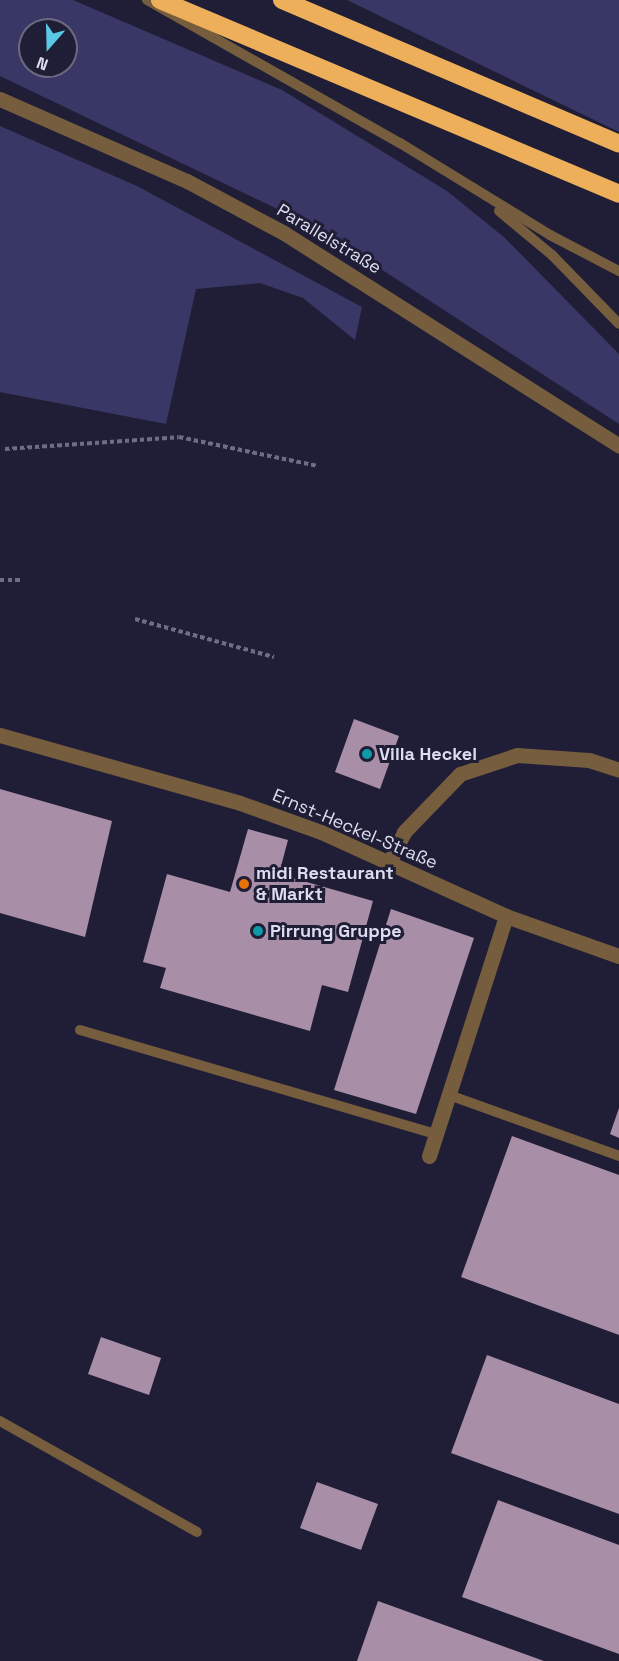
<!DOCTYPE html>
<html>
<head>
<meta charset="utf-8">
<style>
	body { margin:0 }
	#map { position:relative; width:619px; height:1661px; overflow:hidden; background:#1f1e36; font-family:"Space Grotesk",sans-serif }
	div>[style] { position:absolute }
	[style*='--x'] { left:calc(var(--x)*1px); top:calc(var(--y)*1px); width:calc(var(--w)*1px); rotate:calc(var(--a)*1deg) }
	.green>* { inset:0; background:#393765 }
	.building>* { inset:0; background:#a88ea7 }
	.path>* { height:4px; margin-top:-2px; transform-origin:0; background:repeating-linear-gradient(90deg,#6e6d83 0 4.5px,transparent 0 7.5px) }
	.service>* { height:10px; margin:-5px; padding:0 5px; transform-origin:5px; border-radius:5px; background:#755d3d }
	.minor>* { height:15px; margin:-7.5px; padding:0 7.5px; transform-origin:7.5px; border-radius:7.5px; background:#755d3d }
	.tertiary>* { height:15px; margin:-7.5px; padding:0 7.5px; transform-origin:7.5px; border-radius:7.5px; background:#755d3d }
	.motorway>* { height:18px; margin:-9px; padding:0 9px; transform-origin:9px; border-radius:9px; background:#edaf59 }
	.dots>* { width:16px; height:16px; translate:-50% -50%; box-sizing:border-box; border:3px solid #1f1e36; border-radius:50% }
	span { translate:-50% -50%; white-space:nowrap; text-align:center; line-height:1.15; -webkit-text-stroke:6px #1f1e36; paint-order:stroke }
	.street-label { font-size:18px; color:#ddddef }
	.poi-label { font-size:18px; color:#ddddef; font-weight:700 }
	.left { translate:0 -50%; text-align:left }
	.north { position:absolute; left:18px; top:18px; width:60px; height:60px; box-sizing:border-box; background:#1f1e36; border:2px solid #6b6a80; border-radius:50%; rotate:200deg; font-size:16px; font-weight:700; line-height:24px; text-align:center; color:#ddddef }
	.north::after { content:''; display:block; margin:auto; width:21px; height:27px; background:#59c8e4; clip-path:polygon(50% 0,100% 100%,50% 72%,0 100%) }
</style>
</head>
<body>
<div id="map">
	<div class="green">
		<div style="clip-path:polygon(evenodd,0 0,73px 0,282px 90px,447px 191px,505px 238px,619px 354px,619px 424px,321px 230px,0 76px,0 0,30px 30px,66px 30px,66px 66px,30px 66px,30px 30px)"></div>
		<div style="clip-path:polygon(347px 0,619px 0,619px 132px)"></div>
		<div style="clip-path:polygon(0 126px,137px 186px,362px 307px,355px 340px,303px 298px,260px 283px,196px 289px,166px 424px,0 392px)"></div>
	</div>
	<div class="building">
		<div style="clip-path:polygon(354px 719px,399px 736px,380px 789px,335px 772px)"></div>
		<div style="clip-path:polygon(0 789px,112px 821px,85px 937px,0 913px)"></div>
		<div style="clip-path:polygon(248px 829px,288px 840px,279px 874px,373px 901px,348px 992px,322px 985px,310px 1031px,160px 988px,166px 968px,143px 962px,167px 874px,230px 892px)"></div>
		<div style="clip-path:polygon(391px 909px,474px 938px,416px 1114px,334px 1090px)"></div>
		<div style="clip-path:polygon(619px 1108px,619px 1138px,610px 1134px)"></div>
		<div style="clip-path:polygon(512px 1136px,619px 1175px,619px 1335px,461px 1277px)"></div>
		<div style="clip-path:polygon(101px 1337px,161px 1358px,149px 1395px,88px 1374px)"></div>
		<div style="clip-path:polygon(487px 1355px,619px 1404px,619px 1514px,451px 1453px)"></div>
		<div style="clip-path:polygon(317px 1482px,378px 1504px,361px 1550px,300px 1528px)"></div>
		<div style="clip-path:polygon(498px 1500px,619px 1545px,619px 1654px,462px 1597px)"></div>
		<div style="clip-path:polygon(378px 1601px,544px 1661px,357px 1661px)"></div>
	</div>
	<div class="path">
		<div style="--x:5;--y:449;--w:174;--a:-3.9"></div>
		<div style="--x:179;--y:437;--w:142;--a:11.8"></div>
		<div style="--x:0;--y:580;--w:23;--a:0"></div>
		<div style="--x:135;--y:619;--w:144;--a:15.3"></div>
	</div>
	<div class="service">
		<div style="--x:147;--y:0;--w:291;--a:29.5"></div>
		<div style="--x:400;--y:143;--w:176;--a:31.5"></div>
		<div style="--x:550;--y:235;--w:78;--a:27.6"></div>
		<div style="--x:499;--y:211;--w:69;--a:39.7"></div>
		<div style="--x:552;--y:255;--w:96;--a:45.8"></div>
		<div style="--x:80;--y:1030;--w:370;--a:16.3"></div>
		<div style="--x:449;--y:1095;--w:181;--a:19.7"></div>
		<div style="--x:0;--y:1421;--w:226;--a:29.4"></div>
	</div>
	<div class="minor">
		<div style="--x:0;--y:735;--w:249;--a:15.8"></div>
		<div style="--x:240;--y:803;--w:86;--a:19.7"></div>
		<div style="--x:321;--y:832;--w:203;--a:24.4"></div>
		<div style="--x:506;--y:916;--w:120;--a:19.5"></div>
		<div style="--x:389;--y:863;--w:34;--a:-64"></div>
		<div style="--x:404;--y:832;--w:81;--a:-46"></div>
		<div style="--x:460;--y:774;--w:60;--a:-18.4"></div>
		<div style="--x:517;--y:755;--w:72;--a:4"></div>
		<div style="--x:589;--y:760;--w:32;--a:18"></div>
		<div style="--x:429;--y:1156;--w:252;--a:-72.2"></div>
	</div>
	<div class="tertiary">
		<div style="--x:0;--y:99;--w:204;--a:23.7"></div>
		<div style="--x:187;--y:181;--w:110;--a:28.2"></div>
		<div style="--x:284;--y:233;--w:397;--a:32.4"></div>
	</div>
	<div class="motorway">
		<div style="--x:160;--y:0;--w:498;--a:22.9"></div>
		<div style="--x:282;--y:0;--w:366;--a:23.1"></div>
	</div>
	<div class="dots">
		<div style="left:367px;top:754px;background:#0f9aa8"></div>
		<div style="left:244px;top:884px;background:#e8710a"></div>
		<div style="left:258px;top:931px;background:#0f9aa8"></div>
	</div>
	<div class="street-label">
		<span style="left:329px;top:239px;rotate:31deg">Parallelstraße</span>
		<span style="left:355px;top:829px;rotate:23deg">Ernst-Heckel-Straße</span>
	</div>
	<div class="poi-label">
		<span class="left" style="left:379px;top:754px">Villa Heckel</span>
		<span class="left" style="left:256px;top:884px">midi Restaurant<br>&amp; Markt</span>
		<span class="left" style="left:270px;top:931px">Pirrung Gruppe</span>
	</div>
	<div class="north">N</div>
</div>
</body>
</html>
